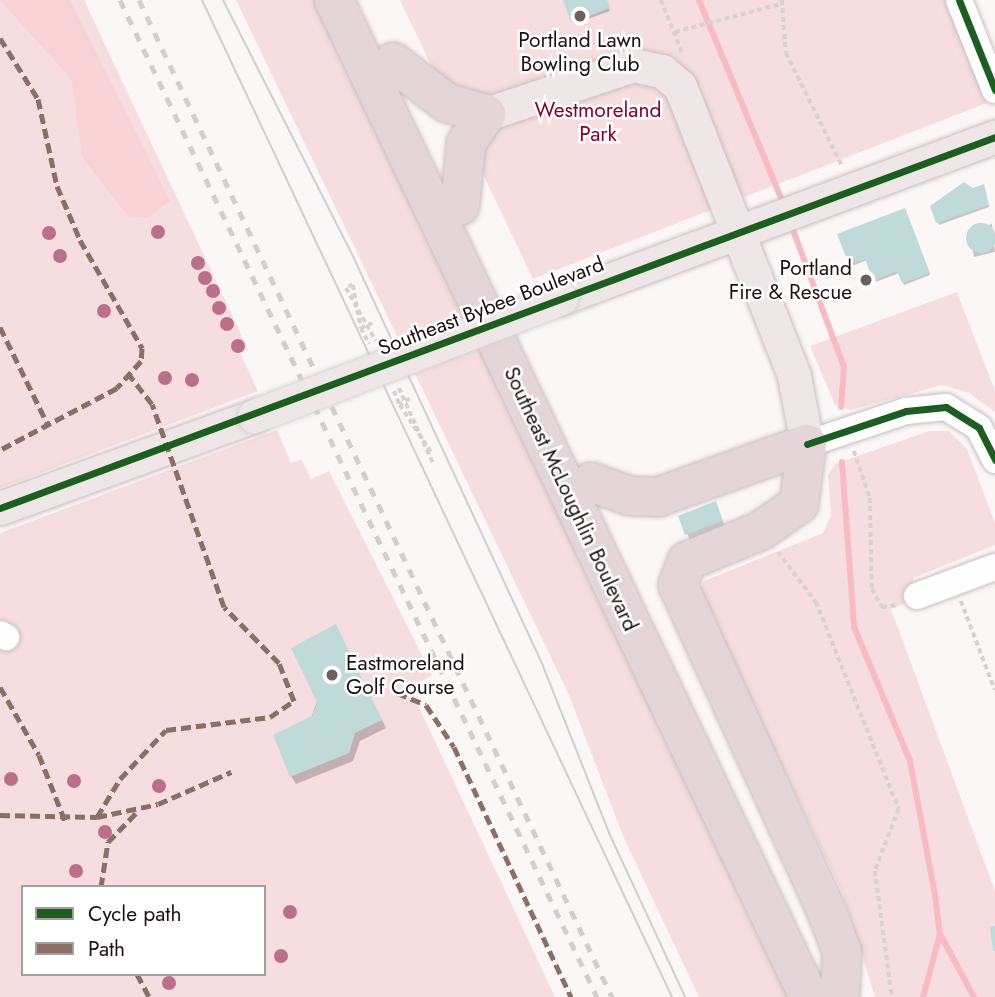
<!DOCTYPE html>
<html>
<head>
<meta charset="utf-8">
<style>
	body { margin:0 }
	#map { position:relative; width:995px; height:997px; overflow:hidden; background:#fcf7f7; font-family:Jost,sans-serif }
	div>[style] { position:absolute }
	[style*='--x'] { left:calc(var(--x)*1px); top:calc(var(--y)*1px); width:calc(var(--w)*1px); rotate:calc(var(--a)*1deg) }
	.green>* { inset:0; background:#f6dddf }
	.forest>* { inset:0; background:#f8d2d5 }
	.shadow>* { inset:0; background:#0003 }
	.stream>* { height:6px; margin:-3px; padding:0 3px; transform-origin:3px; border-radius:3px; background:#f8bbc2 }
	.building>* { inset:0; background:#bfdad8 }
	.round { border-radius:50% }
	.path>* { height:3.5px; margin-top:-1.75px; transform-origin:0; background:repeating-linear-gradient(90deg,#d5d2d2 0 5px,transparent 0 8.5px) }
	.roads { filter:drop-shadow(0 0 2px #c9bfbf) drop-shadow(0 0 2px #c9bfbf) }
	.minor>* { height:26px; margin:-13px; padding:0 13px; transform-origin:13px; border-radius:13px; background:#fffefe }
	.major>* { height:33px; margin:-16.5px; padding:0 16.5px; transform-origin:16.5px; border-radius:16.5px; background:#eee6e7 }
	.highway>* { height:38px; margin:-19px; padding:0 19px; transform-origin:19px; border-radius:19px; background:#e4d6d8 }
	.tram>* { height:2px; margin:-1px; padding:0 1px; transform-origin:1px; border-radius:1px; background:#d0cece }
	.rail>* { height:5px; margin-top:-2.5px; transform-origin:0; background:repeating-linear-gradient(90deg,#d0cece 0 9px,transparent 0 18px) }
	.path-bridge>* { height:3.5px; margin-top:-1.75px; transform-origin:0; background:repeating-linear-gradient(90deg,#d5d2d2 0 5px,transparent 0 8.5px) }
	.bridges { filter:drop-shadow(0 0 2px #d6d1d1) drop-shadow(0 0 2px #d6d1d1) }
	.major-bridge>* { height:33px; margin:-16.5px; padding:0 16.5px; transform-origin:16.5px; border-radius:16.5px; background:#eee6e7 }
	.quiet>* { height:5px; margin-top:-2.5px; transform-origin:0; background:repeating-linear-gradient(90deg,#8d6e63 0 10px,transparent 0 15px) }
	.cycleway>* { height:7px; margin:-3.5px; padding:0 3.5px; transform-origin:3.5px; border-radius:3.5px; background:#1b5e20 }
	.trees>* { width:14px; height:14px; margin:-7px; border-radius:50%; background:#bb708a }
	.dots>* { width:19px; height:19px; translate:-50% -50%; box-sizing:border-box; border:4px solid #fff; border-radius:50% }
	span { translate:-50% -50%; white-space:nowrap; text-align:center; line-height:1.15; -webkit-text-stroke:5px #fff; paint-order:stroke }
	.poi-label { font-size:21px; color:#1d0f10 }
	.right { translate:-100% -50%; text-align:right }
	.left { translate:0 -50%; text-align:left }
	.park-label { font-size:21px; color:#860230 }
	.street-label { font-size:21px; color:#1d0f10 }
	.legend { position:absolute; left:21px; top:885px; width:245px; height:91px; box-sizing:border-box; background:#fff; border:2px solid #a59f9f; margin:0; padding:9px 12px; list-style:none; font-size:21px; color:#1d0f10 }
	.legend li { display:flex; align-items:center; gap:14px; height:35px }
	.legend b { width:35px; border:2px solid #a59f9f }
</style>
</head>
<body>
<div id="map">
	<div class="green">
		<div style="clip-path:polygon(0 0,84px 0,248px 349px,240px 353px,258px 391px,0 488px)"></div>
		<div style="clip-path:polygon(236px 0,316px 0,789px 997px,699px 997px,623px 836px,569px 695px)"></div>
		<div style="clip-path:polygon(400px 0,947px 0,987px 103px,533px 279px)"></div>
		<div style="clip-path:polygon(957px 292px,995px 391px,995px 412px,969px 393px,942px 385px,851px 410px,835px 405px,810px 346px)"></div>
		<div style="clip-path:polygon(evenodd,277px 430px,291px 463px,301px 459px,311px 479px,329px 471px,432px 675px,410px 688px,555px 997px,0 997px,0 533px,277px 430px,23px 887px,264px 887px,264px 974px,23px 974px,23px 887px)"></div>
		<div style="clip-path:polygon(929px 431px,949px 431px,967px 449px,995px 523px,995px 545px,913px 578px,910px 601px,891px 609px,995px 891px,995px 997px,875px 997px,843px 894px,699px 591px,704px 581px,823px 533px,831px 515px,828px 475px,835px 464px)"></div>
	</div>
	<div class="forest">
		<div style="clip-path:polygon(0 0,70px 0,170px 201px,147px 218px,128px 216px,82px 157px,72px 80px)"></div>
	</div>
	<div class="shadow">
		<div style="clip-path:polygon(565px 0,606px 0,610px 11px,574px 24px)"></div>
		<div style="clip-path:polygon(984px 188px,989px 207px,939px 225px,932px 206px)"></div>
		<div style="clip-path:polygon(904px 210px,930px 275px,904px 285px,899px 273px,876px 282px,867px 260px,852px 266px,839px 235px)"></div>
		<div style="clip-path:polygon(992px 224px,995px 252px,974px 257px,969px 230px)"></div>
		<div style="clip-path:polygon(718px 508px,725px 527px,690px 540px,680px 517px)"></div>
		<div style="clip-path:polygon(340px 635px,386px 728px,360px 741px,353px 761px,296px 784px,291px 776px)"></div>
	</div>
	<div class="stream">
		<div style="--x:699;--y:0;--w:222;--a:67.5"></div>
		<div style="--x:790;--y:222;--w:155;--a:69.6"></div>
		<div style="--x:844;--y:367;--w:40;--a:94.3"></div>
		<div style="--x:842;--y:462;--w:165;--a:85.8"></div>
		<div style="--x:854;--y:627;--w:145;--a:67.3"></div>
		<div style="--x:910;--y:761;--w:136;--a:79.4"></div>
		<div style="--x:935;--y:895;--w:39;--a:83"></div>
		<div style="--x:940;--y:934;--w:65;--a:105.1"></div>
		<div style="--x:940;--y:934;--w:72;--a:61.6"></div>
	</div>
	<div class="building">
		<div style="clip-path:polygon(563px 0,607px 0,610px 8px,571px 23px)"></div>
		<div style="clip-path:polygon(964px 182px,973px 188px,984px 184px,989px 205px,936px 223px,930px 206px)"></div>
		<div style="clip-path:polygon(905px 208px,930px 273px,902px 283px,897px 271px,873px 281px,865px 259px,849px 265px,837px 234px)"></div>
		<div class="round" style="left:966px;top:223px;width:30px;height:30px"></div>
		<div style="clip-path:polygon(716px 501px,723px 521px,685px 535px,678px 516px)"></div>
		<div style="clip-path:polygon(336px 624px,382px 720px,355px 733px,349px 753px,290px 777px,273px 735px,313px 715px,317px 702px,291px 648px)"></div>
		<div style="clip-path:polygon(995px 926px,995px 951px,993px 951px,990px 927px)"></div>
	</div>
	<div class="path">
		<div style="--x:661;--y:0;--w:59;--a:68.2"></div>
		<div style="--x:782;--y:0;--w:53;--a:85.7"></div>
		<div style="--x:786;--y:53;--w:126;--a:63.6"></div>
		<div style="--x:675;--y:32;--w:109;--a:-14.9"></div>
		<div style="--x:353;--y:285;--w:8;--a:157"></div>
		<div style="--x:346;--y:288;--w:61;--a:60.5"></div>
		<div style="--x:361;--y:328;--w:18;--a:63"></div>
		<div style="--x:399;--y:388;--w:85;--a:65.6"></div>
		<div style="--x:394;--y:391;--w:15;--a:67"></div>
		<div style="--x:854;--y:451;--w:50;--a:71.2"></div>
		<div style="--x:870;--y:498;--w:91;--a:88.7"></div>
		<div style="--x:872;--y:589;--w:21;--a:61"></div>
		<div style="--x:882;--y:607;--w:15;--a:-8"></div>
		<div style="--x:778;--y:552;--w:63;--a:52.8"></div>
		<div style="--x:816;--y:602;--w:223;--a:68.2"></div>
		<div style="--x:899;--y:809;--w:66;--a:111.2"></div>
		<div style="--x:875;--y:871;--w:127;--a:82.3"></div>
		<div style="--x:961;--y:601;--w:95;--a:69.1"></div>
	</div>
	<div class="roads">
		<div class="minor">
			<div style="--x:959;--y:0;--w:97;--a:68.2"></div>
			<div style="--x:807;--y:444;--w:104;--a:-18.4"></div>
			<div style="--x:906;--y:411;--w:40;--a:-5.7"></div>
			<div style="--x:946;--y:407;--w:39;--a:32"></div>
			<div style="--x:979;--y:428;--w:36;--a:63"></div>
			<div style="--x:917;--y:596;--w:83;--a:-20.4"></div>
			<div style="--x:0;--y:634;--w:7;--a:27"></div>
		</div>
		<div class="major">
			<div style="--x:486;--y:114;--w:155;--a:-18.4"></div>
			<div style="--x:633;--y:65;--w:30;--a:12"></div>
			<div style="--x:662;--y:71;--w:23;--a:40"></div>
			<div style="--x:680;--y:86;--w:312;--a:68.5"></div>
			<div style="--x:794;--y:376;--w:69;--a:79.2"></div>
			<div style="--x:561;--y:298;--w:463;--a:-20.4"></div>
			<div style="--x:0;--y:508;--w:270;--a:-19.9"></div>
		</div>
		<div class="highway">
			<div style="--x:334;--y:0;--w:1104;--a:64.53"></div>
			<div style="--x:393;--y:62;--w:68;--a:37.2"></div>
			<div style="--x:447;--y:103;--w:41;--a:15.8"></div>
			<div style="--x:486;--y:114;--w:36;--a:124"></div>
			<div style="--x:466;--y:144;--w:62;--a:95.5"></div>
			<div style="--x:591;--y:482;--w:41;--a:19.7"></div>
			<div style="--x:630;--y:496;--w:28;--a:2"></div>
			<div style="--x:658;--y:497;--w:158;--a:-19.6"></div>
			<div style="--x:807;--y:444;--w:61;--a:97.6"></div>
			<div style="--x:799;--y:504;--w:47;--a:145.3"></div>
			<div style="--x:760;--y:531;--w:79;--a:157.7"></div>
			<div style="--x:687;--y:561;--w:26;--a:111"></div>
			<div style="--x:678;--y:585;--w:354;--a:65.5"></div>
			<div style="--x:825;--y:907;--w:48;--a:69.3"></div>
			<div style="--x:842;--y:952;--w:45;--a:92.5"></div>
		</div>
	</div>
	<div class="tram">
		<div style="--x:202;--y:0;--w:1102;--a:64.76"></div>
		<div style="--x:223;--y:0;--w:283;--a:63.1"></div>
		<div style="--x:351;--y:252;--w:456;--a:65.1"></div>
		<div style="--x:543;--y:666;--w:180;--a:68.4"></div>
		<div style="--x:609;--y:833;--w:181;--a:65.1"></div>
	</div>
	<div class="rail">
		<div style="--x:120;--y:0;--w:1105;--a:64.43"></div>
		<div style="--x:139;--y:0;--w:1104;--a:64.62"></div>
	</div>
	<div class="path-bridge">
		<div style="--x:353;--y:285;--w:44;--a:79.5"></div>
		<div style="--x:361;--y:328;--w:12;--a:-24"></div>
		<div style="--x:410;--y:399;--w:12;--a:149"></div>
		<div style="--x:400;--y:405;--w:56;--a:56.6"></div>
	</div>
	<div class="bridges">
		<div class="major-bridge">
			<div style="--x:254;--y:416;--w:329;--a:-21"></div>
		</div>
	</div>
	<div class="quiet">
		<div style="--x:0;--y:38;--w:72;--a:58.1"></div>
		<div style="--x:38;--y:99;--w:89;--a:77.7"></div>
		<div style="--x:57;--y:186;--w:59;--a:66.9"></div>
		<div style="--x:80;--y:240;--w:125;--a:60.1"></div>
		<div style="--x:142;--y:348;--w:13;--a:94"></div>
		<div style="--x:141;--y:361;--w:36;--a:132"></div>
		<div style="--x:117;--y:388;--w:132;--a:152.1"></div>
		<div style="--x:0;--y:327;--w:109;--a:63.9"></div>
		<div style="--x:0;--y:687;--w:78;--a:60.2"></div>
		<div style="--x:39;--y:755;--w:71;--a:68.5"></div>
		<div style="--x:397;--y:693;--w:31;--a:22"></div>
		<div style="--x:426;--y:705;--w:50;--a:56.3"></div>
		<div style="--x:454;--y:747;--w:276;--a:64.9"></div>
		<div style="--x:0;--y:815;--w:97;--a:1.2"></div>
		<div style="--x:97;--y:817;--w:44;--a:-58.8"></div>
		<div style="--x:120;--y:779;--w:67;--a:-46.8"></div>
		<div style="--x:166;--y:730;--w:105;--a:-7.1"></div>
		<div style="--x:270;--y:717;--w:29;--a:-34"></div>
		<div style="--x:294;--y:701;--w:41;--a:-111.5"></div>
		<div style="--x:279;--y:663;--w:78;--a:-134.5"></div>
		<div style="--x:224;--y:607;--w:215;--a:-109.5"></div>
		<div style="--x:152;--y:404;--w:36;--a:-128"></div>
		<div style="--x:97;--y:817;--w:62;--a:-12"></div>
		<div style="--x:158;--y:804;--w:80;--a:-23.7"></div>
		<div style="--x:101;--y:887;--w:46;--a:-81.2"></div>
		<div style="--x:108;--y:842;--w:40;--a:-46"></div>
		<div style="--x:137;--y:974;--w:26;--a:62"></div>
	</div>
	<div class="cycleway">
		<div style="--x:959;--y:0;--w:97;--a:68.2"></div>
		<div style="--x:807;--y:444;--w:104;--a:-18.4"></div>
		<div style="--x:906;--y:411;--w:40;--a:-5.7"></div>
		<div style="--x:946;--y:407;--w:39;--a:32"></div>
		<div style="--x:979;--y:428;--w:36;--a:63"></div>
		<div style="--x:0;--y:508;--w:1062;--a:-20.45"></div>
	</div>
	<div class="trees">
		<div style="left:158px;top:232px"></div>
		<div style="left:49px;top:233px"></div>
		<div style="left:60px;top:256px"></div>
		<div style="left:198px;top:263px"></div>
		<div style="left:205px;top:278px"></div>
		<div style="left:213px;top:291px"></div>
		<div style="left:219px;top:308px"></div>
		<div style="left:104px;top:311px"></div>
		<div style="left:227px;top:324px"></div>
		<div style="left:238px;top:346px"></div>
		<div style="left:165px;top:378px"></div>
		<div style="left:192px;top:380px"></div>
		<div style="left:11px;top:779px"></div>
		<div style="left:74px;top:781px"></div>
		<div style="left:159px;top:786px"></div>
		<div style="left:105px;top:832px"></div>
		<div style="left:76px;top:871px"></div>
		<div style="left:290px;top:912px"></div>
		<div style="left:281px;top:956px"></div>
		<div style="left:169px;top:983px"></div>
	</div>
	<div class="dots">
		<div style="left:580px;top:16px;background:#6b6061"></div>
		<div style="left:866px;top:280px;background:#6b6061"></div>
		<div style="left:332px;top:675px;background:#6b6061"></div>
	</div>
	<div class="poi-label">
		<span style="left:580px;top:52px">Portland Lawn<br>Bowling Club</span>
		<span class="right" style="left:852px;top:280px">Portland<br>Fire &amp; Rescue</span>
		<span class="left" style="left:346px;top:675px">Eastmoreland<br>Golf Course</span>
	</div>
	<div class="park-label">
		<span style="left:598px;top:122px">Westmoreland<br>Park</span>
	</div>
	<div class="street-label">
		<span style="left:491px;top:306px;rotate:-21deg">Southeast Bybee Boulevard</span>
		<span style="left:571px;top:499px;rotate:65deg">Southeast McLoughlin Boulevard</span>
	</div>
	<ul class="legend">
	<li><b style="height:9px;background:#1b5e20"></b>Cycle path</li>
	<li><b style="height:9px;background:#8d6e63"></b>Path</li>
	</ul>
</div>
</body>
</html>
